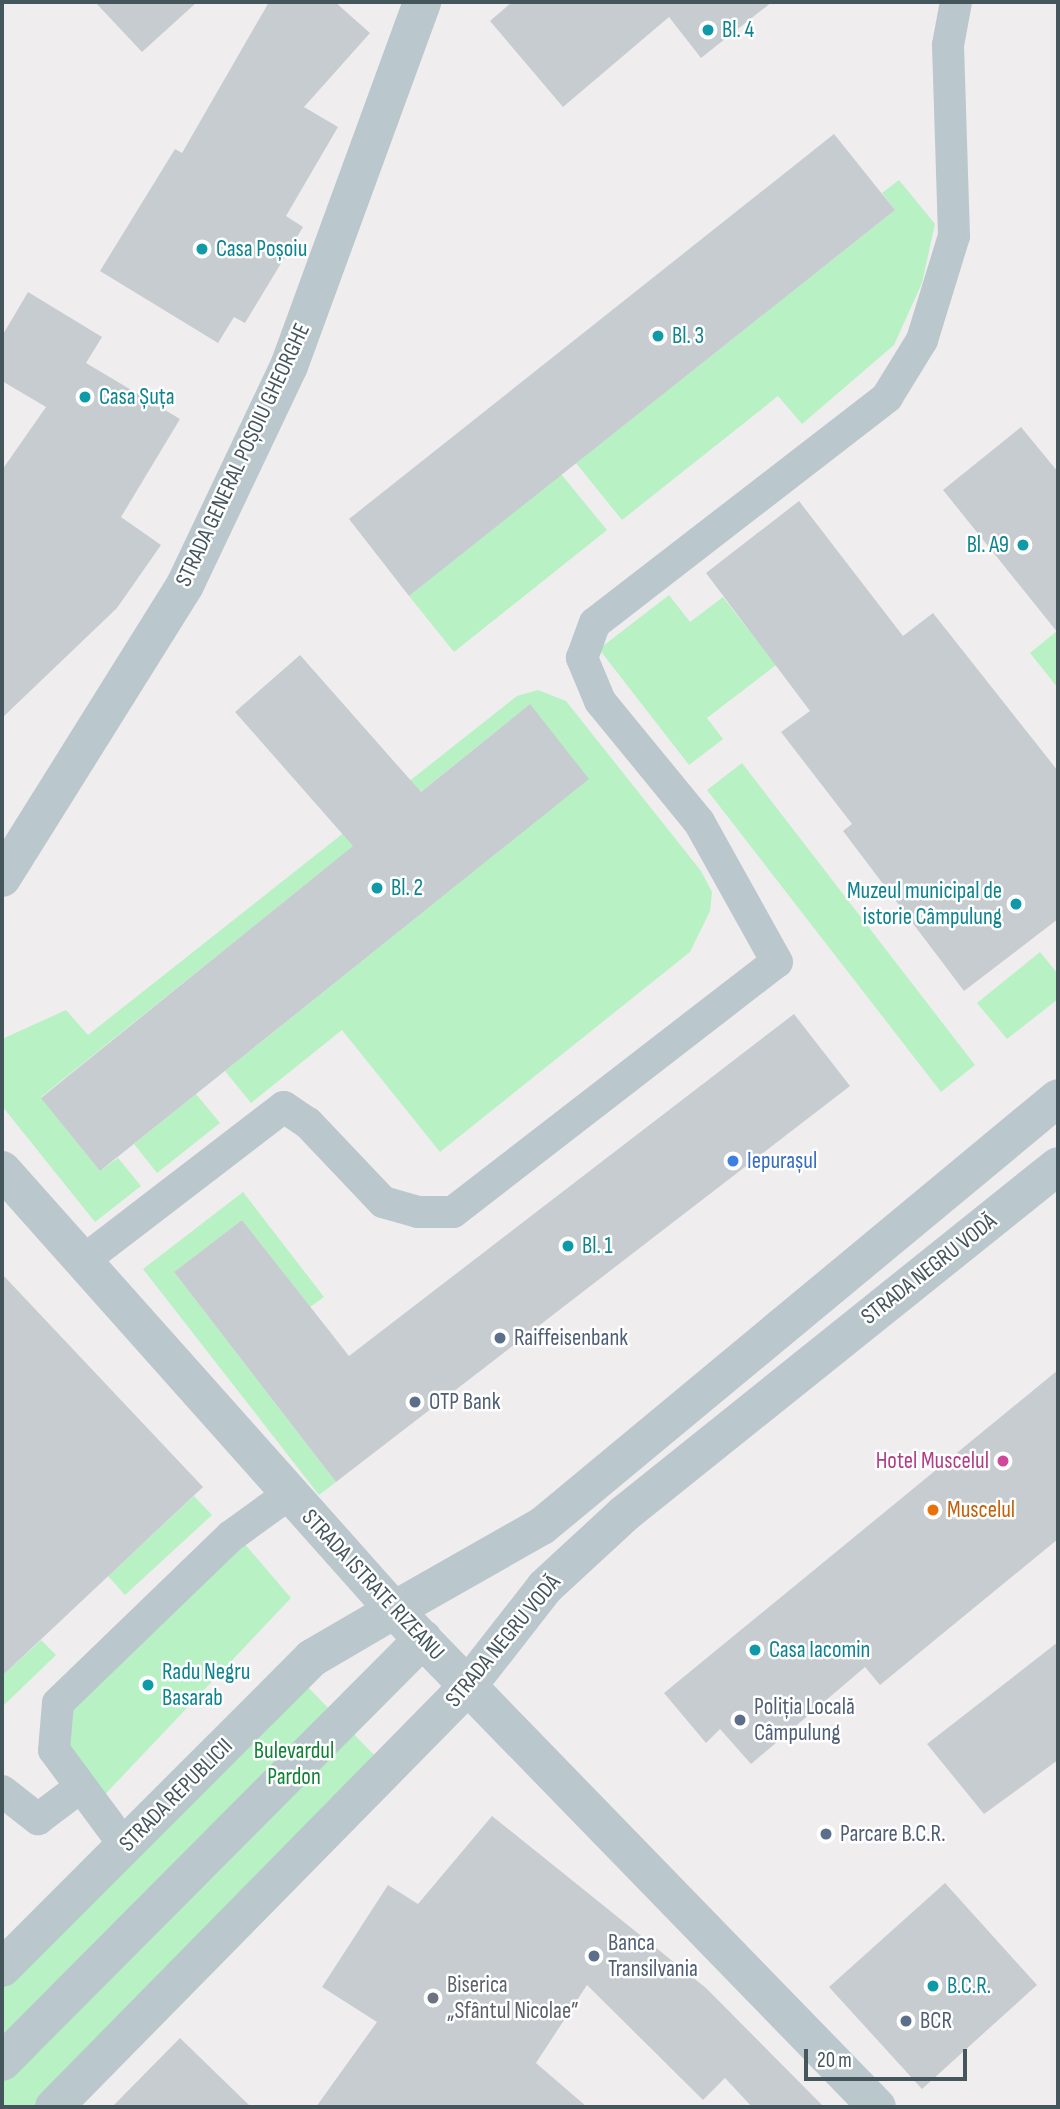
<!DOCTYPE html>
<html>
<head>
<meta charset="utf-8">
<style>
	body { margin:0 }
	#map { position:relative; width:1060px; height:2109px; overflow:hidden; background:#f0edee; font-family:"Sofia Sans Condensed",sans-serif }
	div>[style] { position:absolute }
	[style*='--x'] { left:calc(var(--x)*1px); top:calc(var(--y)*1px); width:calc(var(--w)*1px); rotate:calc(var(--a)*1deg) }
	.green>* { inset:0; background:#b8f1c4 }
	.building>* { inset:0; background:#c7ccd0 }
	.service>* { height:32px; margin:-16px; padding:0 16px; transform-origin:16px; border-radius:16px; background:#bac8ce }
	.pedestrian>* { height:38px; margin:-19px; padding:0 19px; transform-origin:19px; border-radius:19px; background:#bac8ce }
	.minor>* { height:38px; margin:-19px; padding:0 19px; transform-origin:19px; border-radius:19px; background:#bac8ce }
	.tertiary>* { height:38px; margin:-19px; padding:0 19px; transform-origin:19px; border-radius:19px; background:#bac8ce }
	.dots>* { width:19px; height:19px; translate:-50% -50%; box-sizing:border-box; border:4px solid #fff; border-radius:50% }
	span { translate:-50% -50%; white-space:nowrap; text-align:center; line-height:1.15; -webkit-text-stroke:5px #fff; paint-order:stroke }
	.culture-label { font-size:23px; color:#0d838f }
	.left { translate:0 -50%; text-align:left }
	.right { translate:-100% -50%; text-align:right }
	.street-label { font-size:23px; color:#44555c }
	.shop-label { font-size:23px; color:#366cbe }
	.service-label { font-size:23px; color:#4e5e75 }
	.hotel-label { font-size:23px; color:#b23c85 }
	.food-label { font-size:23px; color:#c56008 }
	.park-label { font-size:23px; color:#118135 }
	.worship-label { font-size:23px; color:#5b616d }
	.frame { position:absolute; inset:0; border:4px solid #44555c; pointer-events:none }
	.scale { position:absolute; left:804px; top:2049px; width:163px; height:32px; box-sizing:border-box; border:4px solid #44555c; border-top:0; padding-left:9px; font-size:21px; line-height:24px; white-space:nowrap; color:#44555c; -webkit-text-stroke:5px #fff; paint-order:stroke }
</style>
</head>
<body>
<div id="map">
	<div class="green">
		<div style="clip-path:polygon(899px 180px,935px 224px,922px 283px,894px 345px,802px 424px,778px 396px,622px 520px,576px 463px,895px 210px,882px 193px)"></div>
		<div style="clip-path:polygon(561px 474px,607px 530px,454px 652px,409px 596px)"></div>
		<div style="clip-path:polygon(669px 595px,690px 622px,723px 597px,776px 665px,707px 718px,723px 739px,689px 765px,599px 649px)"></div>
		<div style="clip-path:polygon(1058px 630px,1058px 688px,1030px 653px)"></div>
		<div style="clip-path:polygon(538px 690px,566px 701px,701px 871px,712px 892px,710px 911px,690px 952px,440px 1152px,342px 1030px,251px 1103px,225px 1071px,588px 779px,529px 705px,41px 1097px,100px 1171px,118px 1158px,141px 1186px,95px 1222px,2px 1106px,2px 1039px,66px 1010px,88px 1035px,517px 696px)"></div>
		<div style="clip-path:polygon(742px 763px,975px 1065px,941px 1092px,707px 790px)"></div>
		<div style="clip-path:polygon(1040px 952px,1058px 974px,1058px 999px,1007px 1039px,977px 1003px)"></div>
		<div style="clip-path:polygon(196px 1094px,220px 1123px,157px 1173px,134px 1144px)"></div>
		<div style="clip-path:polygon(243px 1192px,324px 1297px,310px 1307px,242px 1220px,174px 1272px,336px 1482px,319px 1495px,143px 1269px)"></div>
		<div style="clip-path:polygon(194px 1496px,212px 1515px,125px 1595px,108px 1576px)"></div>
		<div style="clip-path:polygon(243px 1542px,291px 1598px,96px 1804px,69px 1765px,63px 1709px)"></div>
		<div style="clip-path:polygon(41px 1640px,56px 1655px,2px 1707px,2px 1676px)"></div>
		<div style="clip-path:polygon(296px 1675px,382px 1763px,38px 2107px,2px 2107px,2px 1976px)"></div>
	</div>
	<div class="building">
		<div style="clip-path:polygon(95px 2px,197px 2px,142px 52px)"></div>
		<div style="clip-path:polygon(269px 2px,335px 2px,370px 33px,304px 107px,338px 127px,286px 216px,303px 227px,245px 323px,234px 317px,218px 343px,100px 271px,175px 149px,182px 153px)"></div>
		<div style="clip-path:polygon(512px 2px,772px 2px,701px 58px,669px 17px,563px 107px,490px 21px)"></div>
		<div style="clip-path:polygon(834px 134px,895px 210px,409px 596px,349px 519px)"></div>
		<div style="clip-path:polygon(28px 292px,102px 337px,86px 363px,180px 419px,121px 517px,161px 545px,117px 608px,2px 718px,2px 470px,46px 407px,2px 381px,2px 336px)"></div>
		<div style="clip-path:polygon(1021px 427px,1058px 472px,1058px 633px,943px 490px)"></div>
		<div style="clip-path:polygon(799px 501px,903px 636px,933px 613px,1058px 771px,1058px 919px,964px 991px,843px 831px,852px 824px,781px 732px,810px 711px,706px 573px)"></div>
		<div style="clip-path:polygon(300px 655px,421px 792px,530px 704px,589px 779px,100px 1171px,41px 1098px,353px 846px,235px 712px)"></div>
		<div style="clip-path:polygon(794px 1014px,850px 1086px,336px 1482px,174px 1272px,242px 1220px,349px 1356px)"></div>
		<div style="clip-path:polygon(2px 1274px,203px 1487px,2px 1676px)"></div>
		<div style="clip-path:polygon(1058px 1370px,1058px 1539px,880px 1685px,865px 1667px,751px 1764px,720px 1729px,706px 1743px,664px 1693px)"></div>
		<div style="clip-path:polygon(1058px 1642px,1058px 1760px,984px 1814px,927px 1744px)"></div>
		<div style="clip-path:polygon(492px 1816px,706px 1988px,824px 2107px,752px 2107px,725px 2078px,703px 2100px,587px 1985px,536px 2063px,587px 2107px,316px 2107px,377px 2022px,322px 1987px,388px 1885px,418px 1904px)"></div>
		<div style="clip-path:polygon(945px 1883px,1037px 1985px,922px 2089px,829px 1987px)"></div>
		<div style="clip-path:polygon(180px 2038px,251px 2107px,112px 2107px)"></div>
	</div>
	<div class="service">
		<div style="--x:83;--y:1261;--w:253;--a:-37.5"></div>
		<div style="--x:284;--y:1107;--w:29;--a:34"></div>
		<div style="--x:308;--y:1123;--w:109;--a:46.5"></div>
		<div style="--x:383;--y:1202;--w:36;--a:16"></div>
		<div style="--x:418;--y:1212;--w:35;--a:0"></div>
		<div style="--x:453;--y:1212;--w:409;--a:-37.7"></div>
		<div style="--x:777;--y:962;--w:160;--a:-119.1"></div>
		<div style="--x:699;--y:822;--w:156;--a:-129.3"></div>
		<div style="--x:600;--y:701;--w:47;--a:-112.7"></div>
		<div style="--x:582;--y:658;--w:37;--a:-70"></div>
		<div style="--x:595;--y:623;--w:369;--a:-37.7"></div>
		<div style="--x:887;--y:397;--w:67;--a:-58.4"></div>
		<div style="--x:922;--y:340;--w:109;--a:-72.9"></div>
		<div style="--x:954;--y:236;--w:191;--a:-91.8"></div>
		<div style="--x:948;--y:45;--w:44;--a:-79.5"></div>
		<div style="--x:2;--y:1791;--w:46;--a:37.9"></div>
		<div style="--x:38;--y:1819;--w:50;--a:-36.9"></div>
		<div style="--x:125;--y:1846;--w:119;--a:-126.5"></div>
		<div style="--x:54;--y:1750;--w:47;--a:-85.1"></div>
		<div style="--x:58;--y:1703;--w:240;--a:-44"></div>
		<div style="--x:231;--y:1536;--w:72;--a:-35.9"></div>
	</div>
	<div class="pedestrian">
		<div style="--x:2;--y:2062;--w:597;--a:-45.14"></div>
	</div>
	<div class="minor">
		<div style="--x:2;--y:878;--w:345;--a:-58"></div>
		<div style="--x:185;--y:585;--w:242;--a:-64.6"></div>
		<div style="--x:289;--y:366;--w:388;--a:-69.9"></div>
		<div style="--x:2;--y:1968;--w:438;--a:-45"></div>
		<div style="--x:312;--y:1658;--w:95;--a:-30.3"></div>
		<div style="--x:54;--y:2107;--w:589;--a:-45.48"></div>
	</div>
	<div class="tertiary">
		<div style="--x:2;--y:1170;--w:589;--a:48.3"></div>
		<div style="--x:394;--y:1610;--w:693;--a:45.82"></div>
		<div style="--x:394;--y:1610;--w:170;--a:-29.6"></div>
		<div style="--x:542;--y:1526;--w:670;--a:-39.67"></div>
		<div style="--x:467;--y:1687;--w:127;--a:-52"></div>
		<div style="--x:545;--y:1587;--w:108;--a:-42.7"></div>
		<div style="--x:624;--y:1514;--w:556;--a:-38.72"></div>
	</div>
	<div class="dots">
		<div style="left:708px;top:30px;background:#0f9aa8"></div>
		<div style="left:202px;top:249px;background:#0f9aa8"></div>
		<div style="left:658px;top:336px;background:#0f9aa8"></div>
		<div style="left:85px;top:397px;background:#0f9aa8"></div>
		<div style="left:1023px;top:545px;background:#0f9aa8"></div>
		<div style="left:377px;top:888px;background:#0f9aa8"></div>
		<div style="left:1016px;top:904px;background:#0f9aa8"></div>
		<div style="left:733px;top:1161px;background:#3f7fe0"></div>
		<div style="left:568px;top:1246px;background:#0f9aa8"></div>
		<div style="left:500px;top:1338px;background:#5c6f8a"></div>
		<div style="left:415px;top:1402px;background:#5c6f8a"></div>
		<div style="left:1003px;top:1461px;background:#d1479c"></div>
		<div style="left:933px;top:1510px;background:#e8710a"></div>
		<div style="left:755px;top:1650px;background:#0f9aa8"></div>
		<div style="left:148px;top:1685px;background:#0f9aa8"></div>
		<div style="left:740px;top:1720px;background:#5c6f8a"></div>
		<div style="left:826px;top:1834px;background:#5c6f8a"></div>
		<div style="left:594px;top:1956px;background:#5c6f8a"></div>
		<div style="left:933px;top:1986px;background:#0f9aa8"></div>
		<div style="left:433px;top:1998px;background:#6b7280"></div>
		<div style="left:906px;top:2021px;background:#5c6f8a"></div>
	</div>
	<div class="culture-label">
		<span class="left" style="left:722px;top:30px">Bl. 4</span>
		<span class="left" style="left:216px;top:249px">Casa Poșoiu</span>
		<span class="left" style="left:672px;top:336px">Bl. 3</span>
		<span class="left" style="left:99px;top:397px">Casa Șuța</span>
		<span class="right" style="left:1009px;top:545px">Bl. A9</span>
		<span class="left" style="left:391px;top:888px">Bl. 2</span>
		<span class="right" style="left:1002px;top:904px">Muzeul municipal de<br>istorie Câmpulung</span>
		<span class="left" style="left:582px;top:1246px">Bl. 1</span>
		<span class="left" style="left:769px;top:1650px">Casa Iacomin</span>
		<span class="left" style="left:162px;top:1685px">Radu Negru<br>Basarab</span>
		<span class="left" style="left:947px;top:1986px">B.C.R.</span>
	</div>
	<div class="street-label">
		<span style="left:243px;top:455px;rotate:-65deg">STRADA GENERAL POȘOIU GHEORGHE</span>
		<span style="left:929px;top:1269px;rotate:-38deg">STRADA NEGRU VODĂ</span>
		<span style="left:373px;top:1585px;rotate:47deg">STRADA ISTRATE RIZEANU</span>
		<span style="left:503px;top:1641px;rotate:-50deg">STRADA NEGRU VODĂ</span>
		<span style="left:176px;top:1795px;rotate:-45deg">STRADA REPUBLICII</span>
	</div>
	<div class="shop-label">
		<span class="left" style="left:747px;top:1161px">Iepurașul</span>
	</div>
	<div class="service-label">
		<span class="left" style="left:514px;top:1338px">Raiffeisenbank</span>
		<span class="left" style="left:429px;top:1402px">OTP Bank</span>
		<span class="left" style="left:754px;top:1720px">Poliția Locală<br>Câmpulung</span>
		<span class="left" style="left:840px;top:1834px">Parcare B.C.R.</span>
		<span class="left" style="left:608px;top:1956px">Banca<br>Transilvania</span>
		<span class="left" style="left:920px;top:2021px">BCR</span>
	</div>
	<div class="hotel-label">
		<span class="right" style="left:989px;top:1461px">Hotel Muscelul</span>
	</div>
	<div class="food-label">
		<span class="left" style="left:947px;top:1510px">Muscelul</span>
	</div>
	<div class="park-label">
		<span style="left:294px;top:1764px">Bulevardul<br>Pardon</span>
	</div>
	<div class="worship-label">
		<span class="left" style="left:447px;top:1998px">Biserica<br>„Sfântul Nicolae”</span>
	</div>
	<div class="frame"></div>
	<div class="scale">20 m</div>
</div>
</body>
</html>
